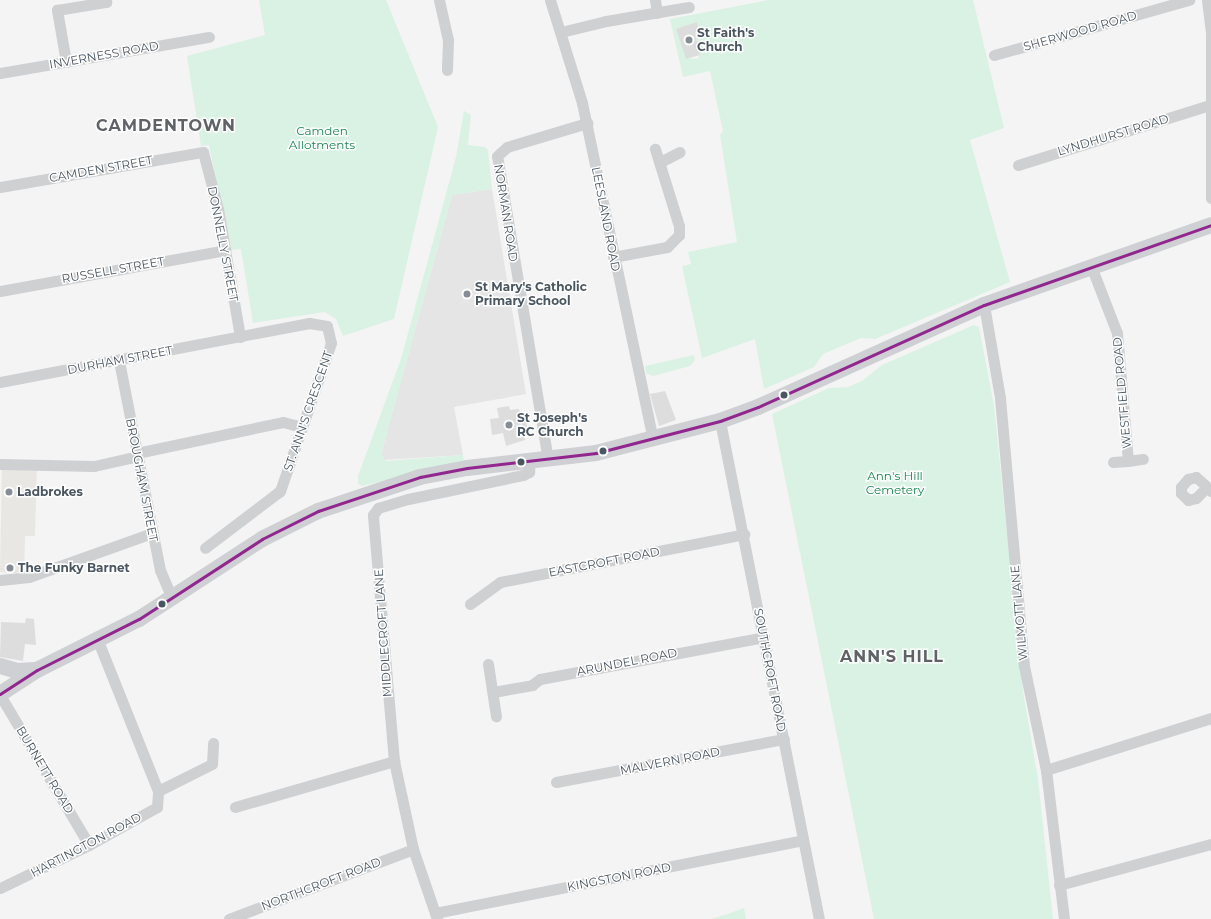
<!DOCTYPE html>
<html>
<head>
<meta charset="utf-8">
<style>
	body { margin:0 }
	#map { position:relative; width:1211px; height:919px; overflow:hidden; background:#f4f4f4; font-family:Montserrat,sans-serif }
	div>[style] { position:absolute }
	[style*='--x'] { left:calc(var(--x)*1px); top:calc(var(--y)*1px); width:calc(var(--w)*1px); rotate:calc(var(--a)*1deg) }
	.commercial>* { inset:0; background:#e8e7e3 }
	.education>* { inset:0; background:#e6e5e6 }
	.green>* { inset:0; background:#d9f2e3 }
	.building>* { inset:0; background:#ddddde }
	.street>* { height:11px; margin:-5.5px; padding:0 5.5px; transform-origin:5.5px; border-radius:5.5px; background:#ced0d2 }
	.secondary>* { height:16px; margin:-8px; padding:0 8px; transform-origin:8px; border-radius:8px; background:#ced0d4 }
	.bus-1>* { height:3px; margin:-1.5px; padding:0 1.5px; transform-origin:1.5px; border-radius:1.5px; background:#91268e }
	.dots>* { width:11px; height:11px; translate:-50% -50%; box-sizing:border-box; border:2px solid #fff; border-radius:50% }
	span { translate:-50% -50%; white-space:nowrap; text-align:center; line-height:1.15; -webkit-text-stroke:3px #fff; paint-order:stroke }
	.street-label { font-size:12px; color:#4a5661 }
	.poi-label { font-size:12px; color:#4a5661; font-weight:700 }
	.left { translate:0 -50%; text-align:left }
	.park-label { font-size:12px; color:#17864f }
	.district-label { font-size:16px; color:#5f6368; font-weight:700; letter-spacing:1px }
</style>
</head>
<body>
<div id="map">
	<div class="commercial">
		<div style="clip-path:polygon(2px 467px,37px 467px,35px 536px,25px 536px,24px 571px,16px 573px,0 572px)"></div>
	</div>
	<div class="education">
		<div style="clip-path:polygon(492px 189px,526px 394px,454px 407px,463px 455px,383px 460px,381px 454px,452px 195px)"></div>
	</div>
	<div class="green">
		<div style="clip-path:polygon(259px 0,386px 0,438px 127px,394px 319px,343px 336px,336px 319px,325px 312px,253px 323px,241px 249px,230px 250px,209px 145px,201px 146px,187px 56px,265px 35px)"></div>
		<div style="clip-path:polygon(evenodd,769px 0,973px 0,1004px 128px,970px 140px,1010px 282px,875px 339px,861px 338px,823px 354px,814px 367px,764px 389px,755px 339px,702px 358px,682px 266px,691px 264px,688px 252px,737px 242px,720px 135px,723px 131px,710px 71px,683px 77px,670px 19px,769px 0,697px 23px,699px 31px,695px 32px,700px 55px,697px 59px,686px 58px,676px 29px,697px 23px)"></div>
		<div style="clip-path:polygon(464px 111px,471px 115px,468px 145px,485px 147px,488px 150px,492px 189px,452px 195px,381px 454px,386px 461px,463px 455px,464px 462px,362px 486px,358px 484px,358px 476px,401px 359px,456px 157px)"></div>
		<div style="clip-path:polygon(974px 325px,979px 327px,994px 406px,1023px 691px,1038px 779px,1053px 919px,874px 919px,772px 414px,829px 388px,848px 387px,862px 381px,882px 365px)"></div>
		<div style="clip-path:polygon(694px 355px,695px 360px,690px 366px,653px 376px,646px 373px,645px 366px)"></div>
		<div style="clip-path:polygon(744px 908px,746px 919px,711px 919px,728px 914px)"></div>
	</div>
	<div class="building">
		<div style="clip-path:polygon(697px 22px,699px 32px,695px 32px,700px 55px,686px 59px,676px 29px)"></div>
		<div style="clip-path:polygon(665px 391px,676px 420px,659px 426px,650px 394px)"></div>
		<div style="clip-path:polygon(509px 406px,510px 410px,519px 409px,521px 419px,525px 418px,528px 430px,523px 431px,525px 440px,506px 446px,503px 433px,492px 435px,490px 419px,499px 418px,497px 408px)"></div>
		<div style="clip-path:polygon(26px 618px,34px 619px,36px 645px,25px 644px,23px 661px,0 657px,1px 622px,25px 623px)"></div>
	</div>
	<div class="street">
		<div style="--x:439;--y:0;--w:41;--a:77.3"></div>
		<div style="--x:448;--y:40;--w:30;--a:92"></div>
		<div style="--x:550;--y:0;--w:108;--a:72.7"></div>
		<div style="--x:582;--y:103;--w:344;--a:78.1"></div>
		<div style="--x:655;--y:0;--w:13;--a:81"></div>
		<div style="--x:1207;--y:0;--w:34;--a:83"></div>
		<div style="--x:1211;--y:34;--w:164;--a:90"></div>
		<div style="--x:561;--y:32;--w:46;--a:-13.7"></div>
		<div style="--x:606;--y:21;--w:84;--a:-9.6"></div>
		<div style="--x:994;--y:55;--w:203;--a:-15.8"></div>
		<div style="--x:66;--y:62;--w:53;--a:-99.8"></div>
		<div style="--x:57;--y:10;--w:50;--a:-9.3"></div>
		<div style="--x:106;--y:2;--w:4;--a:-146"></div>
		<div style="--x:0;--y:73;--w:212;--a:-9.8"></div>
		<div style="--x:660;--y:162;--w:22;--a:-27"></div>
		<div style="--x:1018;--y:165;--w:200;--a:-17.4"></div>
		<div style="--x:0;--y:187;--w:206;--a:-9.8"></div>
		<div style="--x:203;--y:152;--w:59;--a:75.3"></div>
		<div style="--x:218;--y:209;--w:130;--a:80.2"></div>
		<div style="--x:613;--y:257;--w:55;--a:-10.5"></div>
		<div style="--x:667;--y:247;--w:17;--a:-45"></div>
		<div style="--x:679;--y:235;--w:9;--a:-90"></div>
		<div style="--x:679;--y:226;--w:81;--a:-107.3"></div>
		<div style="--x:1091;--y:266;--w:72;--a:68.8"></div>
		<div style="--x:1117;--y:333;--w:128;--a:85.1"></div>
		<div style="--x:1128;--y:461;--w:15;--a:176"></div>
		<div style="--x:0;--y:291;--w:229;--a:-10.3"></div>
		<div style="--x:984;--y:305;--w:94;--a:80.2"></div>
		<div style="--x:1000;--y:398;--w:269;--a:84.9"></div>
		<div style="--x:1024;--y:666;--w:106;--a:78.1"></div>
		<div style="--x:1046;--y:770;--w:150;--a:83.1"></div>
		<div style="--x:119;--y:361;--w:213;--a:78.9"></div>
		<div style="--x:160;--y:570;--w:30;--a:67"></div>
		<div style="--x:0;--y:382;--w:315;--a:-10.8"></div>
		<div style="--x:309;--y:323;--w:18;--a:9"></div>
		<div style="--x:327;--y:326;--w:17;--a:77"></div>
		<div style="--x:331;--y:343;--w:157;--a:109"></div>
		<div style="--x:280;--y:491;--w:94;--a:142.8"></div>
		<div style="--x:720;--y:421;--w:508;--a:78.76"></div>
		<div style="--x:137;--y:453;--w:149;--a:-12"></div>
		<div style="--x:283;--y:422;--w:20;--a:15"></div>
		<div style="--x:548;--y:460;--w:308;--a:-99.5"></div>
		<div style="--x:497;--y:156;--w:13;--a:-42"></div>
		<div style="--x:507;--y:147;--w:84;--a:-16.7"></div>
		<div style="--x:1128;--y:461;--w:15;--a:-8"></div>
		<div style="--x:0;--y:464;--w:94;--a:1.2"></div>
		<div style="--x:94;--y:466;--w:45;--a:-12.8"></div>
		<div style="--x:1207;--y:487;--w:16;--a:135"></div>
		<div style="--x:1196;--y:498;--w:8;--a:166"></div>
		<div style="--x:1188;--y:500;--w:10;--a:-135"></div>
		<div style="--x:1181;--y:493;--w:6;--a:-90"></div>
		<div style="--x:1181;--y:487;--w:11;--a:-49"></div>
		<div style="--x:1188;--y:479;--w:8;--a:-14"></div>
		<div style="--x:1196;--y:477;--w:15;--a:42"></div>
		<div style="--x:1207;--y:487;--w:6;--a:45"></div>
		<div style="--x:0;--y:580;--w:29;--a:-6"></div>
		<div style="--x:29;--y:577;--w:131;--a:-19.7"></div>
		<div style="--x:470;--y:604;--w:37;--a:-36"></div>
		<div style="--x:500;--y:582;--w:249;--a:-11.1"></div>
		<div style="--x:488;--y:664;--w:53;--a:81.3"></div>
		<div style="--x:493;--y:692;--w:40;--a:-10"></div>
		<div style="--x:532;--y:685;--w:10;--a:-37"></div>
		<div style="--x:540;--y:679;--w:228;--a:-10.6"></div>
		<div style="--x:0;--y:695;--w:174;--a:59.3"></div>
		<div style="--x:1046;--y:770;--w:173;--a:-17.5"></div>
		<div style="--x:556;--y:782;--w:232;--a:-10.7"></div>
		<div style="--x:158;--y:791;--w:60;--a:-26.6"></div>
		<div style="--x:212;--y:764;--w:21;--a:-87"></div>
		<div style="--x:235;--y:807;--w:166;--a:-16.1"></div>
		<div style="--x:1059;--y:885;--w:157;--a:-15.1"></div>
		<div style="--x:0;--y:888;--w:99;--a:-25.8"></div>
		<div style="--x:89;--y:845;--w:78;--a:-29.2"></div>
		<div style="--x:157;--y:807;--w:16;--a:-86"></div>
		<div style="--x:158;--y:791;--w:162;--a:-111.8"></div>
		<div style="--x:435;--y:913;--w:375;--a:-11.2"></div>
		<div style="--x:229;--y:919;--w:197;--a:-20.8"></div>
		<div style="--x:437;--y:919;--w:74;--a:-108.9"></div>
		<div style="--x:413;--y:849;--w:90;--a:-102.2"></div>
		<div style="--x:394;--y:761;--w:247;--a:-94.9"></div>
		<div style="--x:373;--y:515;--w:9;--a:-54"></div>
		<div style="--x:378;--y:508;--w:31;--a:-17"></div>
		<div style="--x:408;--y:499;--w:117;--a:-11.8"></div>
		<div style="--x:523;--y:475;--w:7;--a:-27"></div>
		<div style="--x:529;--y:472;--w:11;--a:-85"></div>
	</div>
	<div class="secondary">
		<div style="--x:0;--y:666;--w:19;--a:16"></div>
		<div style="--x:18;--y:671;--w:17;--a:-3"></div>
		<div style="--x:0;--y:694;--w:44;--a:-33"></div>
		<div style="--x:37;--y:670;--w:114;--a:-26.6"></div>
		<div style="--x:139;--y:619;--w:147;--a:-33"></div>
		<div style="--x:262;--y:539;--w:63;--a:-26.6"></div>
		<div style="--x:318;--y:511;--w:108;--a:-18.4"></div>
		<div style="--x:420;--y:477;--w:48;--a:-10.8"></div>
		<div style="--x:467;--y:468;--w:130;--a:-6.6"></div>
		<div style="--x:596;--y:453;--w:128;--a:-14.5"></div>
		<div style="--x:720;--y:421;--w:40;--a:-20.2"></div>
		<div style="--x:758;--y:407;--w:248;--a:-24.3"></div>
		<div style="--x:984;--y:305;--w:241;--a:-19.4"></div>
	</div>
	<div class="bus-1">
		<div style="--x:0;--y:694;--w:44;--a:-33"></div>
		<div style="--x:37;--y:670;--w:114;--a:-26.6"></div>
		<div style="--x:139;--y:619;--w:147;--a:-33"></div>
		<div style="--x:262;--y:539;--w:63;--a:-26.6"></div>
		<div style="--x:318;--y:511;--w:108;--a:-18.4"></div>
		<div style="--x:420;--y:477;--w:48;--a:-10.8"></div>
		<div style="--x:467;--y:468;--w:130;--a:-6.6"></div>
		<div style="--x:596;--y:453;--w:128;--a:-14.5"></div>
		<div style="--x:720;--y:421;--w:40;--a:-20.2"></div>
		<div style="--x:758;--y:407;--w:248;--a:-24.3"></div>
		<div style="--x:984;--y:305;--w:241;--a:-19.4"></div>
	</div>
	<div class="dots">
		<div style="left:689px;top:40px;background:#868d94"></div>
		<div style="left:467px;top:294px;background:#868d94"></div>
		<div style="left:784px;top:395px;background:#4a5661"></div>
		<div style="left:509px;top:425px;background:#868d94"></div>
		<div style="left:603px;top:451px;background:#4a5661"></div>
		<div style="left:521px;top:462px;background:#4a5661"></div>
		<div style="left:9px;top:492px;background:#868d94"></div>
		<div style="left:10px;top:568px;background:#868d94"></div>
		<div style="left:162px;top:604px;background:#4a5661"></div>
	</div>
	<div class="street-label">
		<span style="left:1080px;top:31px;rotate:-16deg">SHERWOOD ROAD</span>
		<span style="left:104px;top:55px;rotate:-10deg">INVERNESS ROAD</span>
		<span style="left:1113px;top:135px;rotate:-17deg">LYNDHURST ROAD</span>
		<span style="left:101px;top:169px;rotate:-10deg">CAMDEN STREET</span>
		<span style="left:506px;top:213px;rotate:81deg">NORMAN ROAD</span>
		<span style="left:606px;top:219px;rotate:79deg">LEESLAND ROAD</span>
		<span style="left:223px;top:244px;rotate:79deg">DONNELLY STREET</span>
		<span style="left:113px;top:270px;rotate:-10deg">RUSSELL STREET</span>
		<span style="left:120px;top:360px;rotate:-11deg">DURHAM STREET</span>
		<span style="left:1122px;top:393px;rotate:-95deg">WESTFIELD ROAD</span>
		<span style="left:308px;top:411px;rotate:-71deg">ST. ANN'S CRESCENT</span>
		<span style="left:142px;top:480px;rotate:79deg">BROUGHAM STREET</span>
		<span style="left:604px;top:562px;rotate:-11deg">EASTCROFT ROAD</span>
		<span style="left:1019px;top:613px;rotate:-95deg">WILMOTT LANE</span>
		<span style="left:383px;top:633px;rotate:-94deg">MIDDLECROFT LANE</span>
		<span style="left:627px;top:662px;rotate:-11deg">ARUNDEL ROAD</span>
		<span style="left:770px;top:670px;rotate:79deg">SOUTHCROFT ROAD</span>
		<span style="left:670px;top:761px;rotate:-11deg">MALVERN ROAD</span>
		<span style="left:45px;top:770px;rotate:59deg">BURNETT ROAD</span>
		<span style="left:86px;top:845px;rotate:-28deg">HARTINGTON ROAD</span>
		<span style="left:619px;top:877px;rotate:-11deg">KINGSTON ROAD</span>
		<span style="left:321px;top:884px;rotate:-21deg">NORTHCROFT ROAD</span>
	</div>
	<div class="poi-label">
		<span class="left" style="left:697px;top:40px">St Faith's<br>Church</span>
		<span class="left" style="left:475px;top:294px">St Mary's Catholic<br>Primary School</span>
		<span class="left" style="left:517px;top:425px">St Joseph's<br>RC Church</span>
		<span class="left" style="left:17px;top:492px">Ladbrokes</span>
		<span class="left" style="left:18px;top:568px">The Funky Barnet</span>
	</div>
	<div class="park-label">
		<span style="left:322px;top:138px">Camden<br>Allotments</span>
		<span style="left:895px;top:483px">Ann's Hill<br>Cemetery</span>
	</div>
	<div class="district-label">
		<span style="left:166px;top:126px">CAMDENTOWN</span>
		<span style="left:892px;top:657px">ANN'S HILL</span>
	</div>
</div>
</body>
</html>
